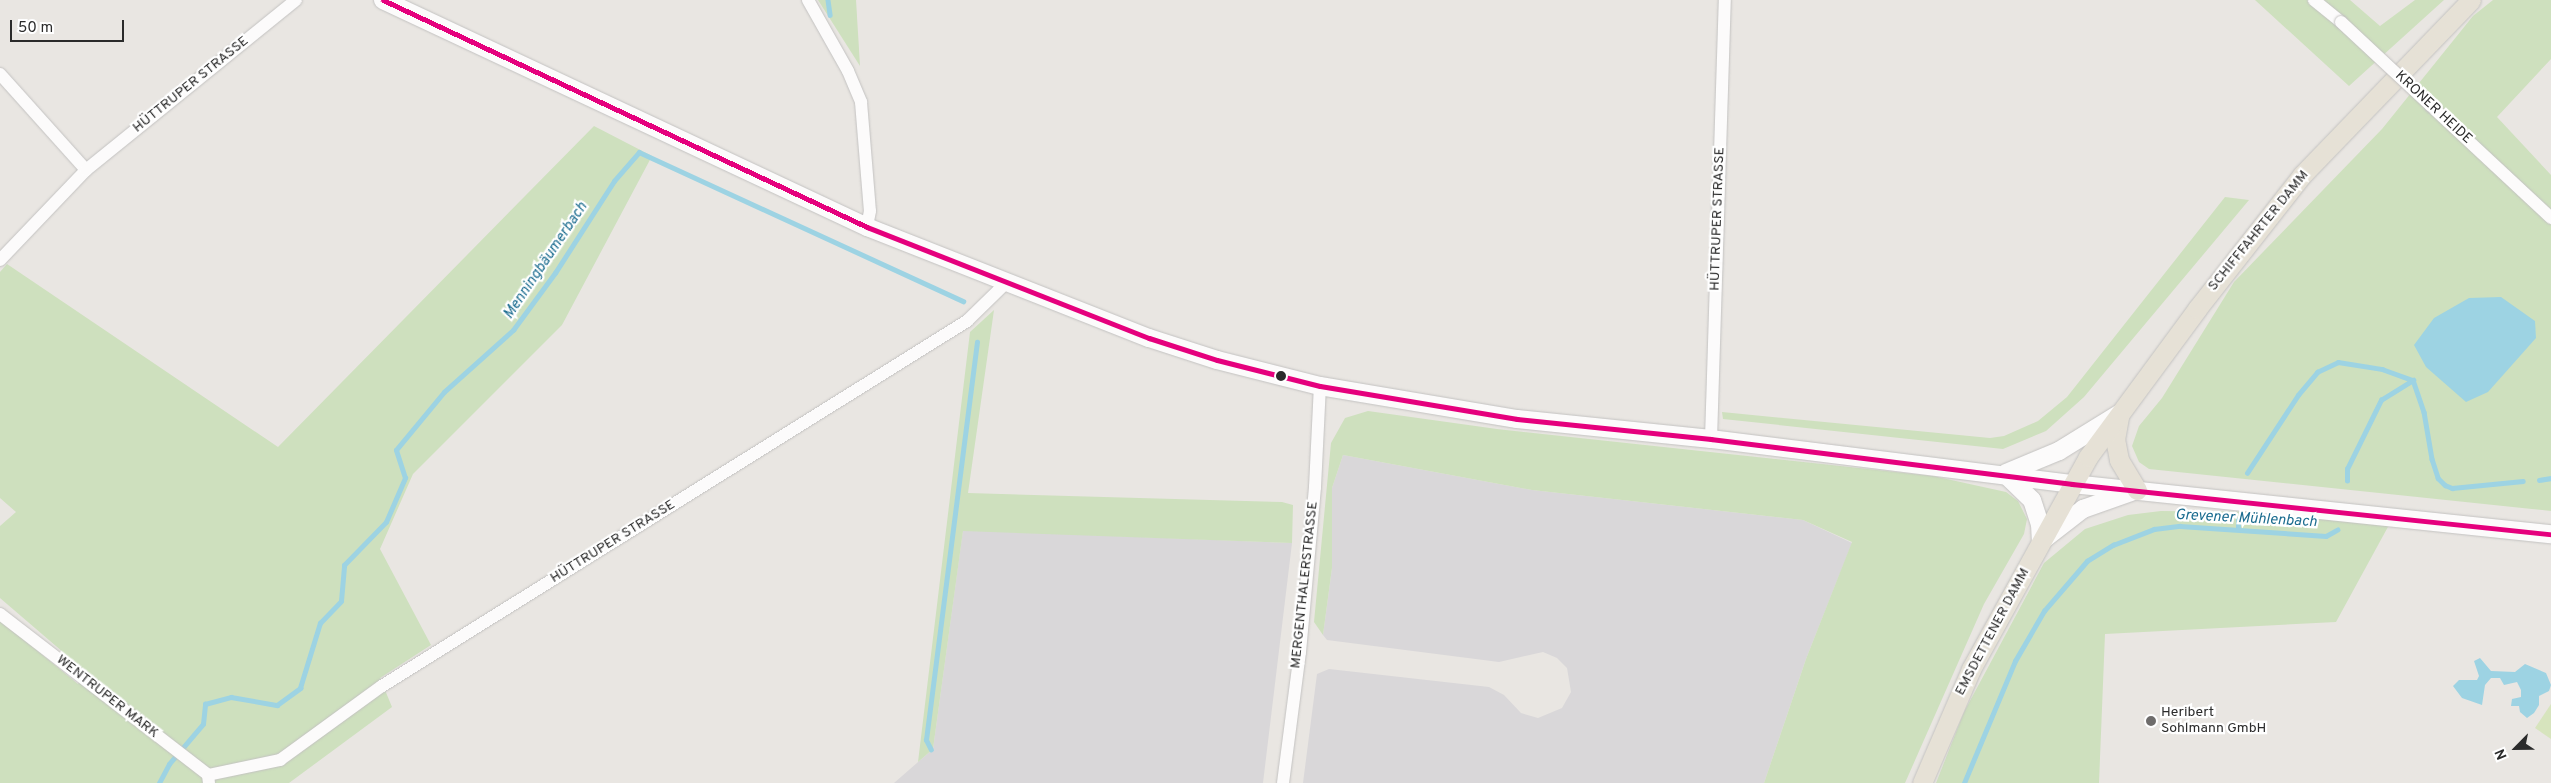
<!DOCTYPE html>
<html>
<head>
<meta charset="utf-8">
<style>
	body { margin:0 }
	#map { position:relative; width:2551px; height:783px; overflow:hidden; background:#e9e6e2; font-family:Overpass,sans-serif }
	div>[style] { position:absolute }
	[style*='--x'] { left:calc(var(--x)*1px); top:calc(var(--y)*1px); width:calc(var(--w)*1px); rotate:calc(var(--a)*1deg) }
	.industrial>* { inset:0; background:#d9d7d9 }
	.green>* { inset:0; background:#cee0be }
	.pitch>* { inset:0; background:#d7e4bd }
	.water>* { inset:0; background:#9dd3e3 }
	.stream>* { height:4.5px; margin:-2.25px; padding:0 2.25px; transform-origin:2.25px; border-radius:2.25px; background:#9dd3e3 }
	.roads { filter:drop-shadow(0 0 1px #c3c2c1) drop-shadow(0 0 1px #c3c2c1) }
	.street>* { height:12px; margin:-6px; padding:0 6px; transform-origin:6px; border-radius:6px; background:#fcfbfb }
	.secondary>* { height:18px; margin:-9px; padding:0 9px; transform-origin:9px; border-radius:9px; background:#fcfbfb }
	.primary>* { height:19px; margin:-9.5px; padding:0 9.5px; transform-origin:9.5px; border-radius:9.5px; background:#e6e1d6 }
	.bridges { filter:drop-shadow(0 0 1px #c3c2c1) drop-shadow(0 0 1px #c3c2c1) }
	.street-bridge>* { height:12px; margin:-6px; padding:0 6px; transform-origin:6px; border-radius:6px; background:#fcfbfb }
	.bus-1>* { height:5px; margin:-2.5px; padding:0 2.5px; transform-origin:2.5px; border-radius:2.5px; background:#e5007d }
	.dots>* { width:14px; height:14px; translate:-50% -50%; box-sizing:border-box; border:2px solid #fff; border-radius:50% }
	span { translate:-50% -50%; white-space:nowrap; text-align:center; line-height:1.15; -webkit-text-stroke:4.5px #fff; paint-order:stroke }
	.street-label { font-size:14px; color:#2b2b2b }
	.poi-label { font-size:14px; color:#2b2b2b }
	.left { translate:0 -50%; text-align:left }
	.water-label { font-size:15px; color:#1b6c8f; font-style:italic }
	.north { position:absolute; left:2491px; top:723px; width:50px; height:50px; -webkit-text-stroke:4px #fff; paint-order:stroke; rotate:247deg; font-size:14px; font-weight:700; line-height:20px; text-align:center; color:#2b2b2b }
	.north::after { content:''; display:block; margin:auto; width:18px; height:22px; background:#2b2b2b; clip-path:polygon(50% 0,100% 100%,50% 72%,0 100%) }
	.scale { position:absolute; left:10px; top:20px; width:114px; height:22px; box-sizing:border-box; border:2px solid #2b2b2b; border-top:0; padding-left:6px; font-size:15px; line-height:18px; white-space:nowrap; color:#2b2b2b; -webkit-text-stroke:4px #fff; paint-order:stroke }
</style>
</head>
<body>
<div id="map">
	<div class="industrial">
		<div style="clip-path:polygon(1343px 455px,1532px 490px,1803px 520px,1852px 543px,1806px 659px,1764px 783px,1303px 783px,1317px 674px,1329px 669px,1489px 687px,1504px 695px,1521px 713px,1538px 718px,1562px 708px,1571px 692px,1567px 668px,1557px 658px,1543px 652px,1499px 662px,1327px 640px,1323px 635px,1332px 568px,1332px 488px)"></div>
		<div style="clip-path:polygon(963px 530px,1292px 543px,1263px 783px,894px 783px,933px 749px)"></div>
	</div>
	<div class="green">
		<div style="clip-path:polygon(818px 0,856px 0,860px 66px)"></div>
		<div style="clip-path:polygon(2255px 0,2350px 0,2380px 26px,2415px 0,2444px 0,2349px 86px)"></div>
		<div style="clip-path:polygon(2493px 0,2551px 0,2551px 59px,2497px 117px,2551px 175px,2551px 511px,2149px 469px,2139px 462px,2132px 446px,2139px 426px,2162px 398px,2234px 282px,2382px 129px,2473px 16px)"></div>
		<div style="clip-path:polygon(594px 126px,652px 156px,562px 325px,413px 474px,380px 549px,431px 645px,380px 678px,392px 707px,289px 783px,0 783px,0 620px,78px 684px,85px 671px,0 598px,0 526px,16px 512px,0 498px,0 272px,7px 264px,278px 447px)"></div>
		<div style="clip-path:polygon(2225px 197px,2249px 200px,2084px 397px,2046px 431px,2003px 449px,1723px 419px,1722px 412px,1990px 438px,2004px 436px,2038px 421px,2067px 397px)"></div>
		<div style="clip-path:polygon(994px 310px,968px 493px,1282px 502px,1293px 505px,1292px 543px,963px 531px,933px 749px,918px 762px,970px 332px)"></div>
		<div style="clip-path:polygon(1368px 411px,1497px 429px,1933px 476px,2006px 492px,2018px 501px,2027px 519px,2024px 534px,1984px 604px,1905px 783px,1764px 783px,1806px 659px,1852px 542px,1803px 520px,1532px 490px,1343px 455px,1332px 488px,1332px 568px,1323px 635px,1314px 622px,1331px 443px,1345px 418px)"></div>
		<div style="clip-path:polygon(2161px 511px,2267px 512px,2389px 525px,2336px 622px,2105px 634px,2099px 783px,1936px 783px,1964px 712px,2044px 563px,2085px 529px,2128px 515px)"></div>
	</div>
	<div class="pitch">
		<div style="clip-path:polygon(2551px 704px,2551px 739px,2535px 728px)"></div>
	</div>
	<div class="water">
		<div style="clip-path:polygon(2501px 297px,2535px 321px,2536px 338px,2488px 392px,2466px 402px,2426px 367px,2414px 345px,2434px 318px,2469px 298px)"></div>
		<div style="clip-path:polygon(2480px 658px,2491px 671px,2515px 672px,2525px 664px,2546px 673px,2551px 685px,2549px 691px,2539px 696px,2539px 705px,2534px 713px,2527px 718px,2520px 712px,2519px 706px,2511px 706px,2512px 699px,2521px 697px,2521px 690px,2517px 682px,2504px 685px,2500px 678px,2491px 678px,2485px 685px,2482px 705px,2462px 698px,2453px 686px,2459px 680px,2477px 680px,2479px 676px,2474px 661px)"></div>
	</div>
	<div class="stream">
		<div style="--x:828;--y:0;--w:15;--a:82"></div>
		<div style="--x:2247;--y:473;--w:93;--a:-56.8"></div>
		<div style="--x:2298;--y:395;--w:30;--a:-50"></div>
		<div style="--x:2317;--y:372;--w:23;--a:-25"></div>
		<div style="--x:2338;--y:362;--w:45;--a:9"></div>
		<div style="--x:2382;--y:369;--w:33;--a:20"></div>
		<div style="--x:2539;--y:480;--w:12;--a:-9"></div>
		<div style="--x:2347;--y:481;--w:12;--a:-90"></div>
		<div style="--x:2347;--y:469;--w:77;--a:-63.8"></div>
		<div style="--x:2381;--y:400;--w:38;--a:-32"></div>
		<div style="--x:2413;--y:380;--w:34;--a:71"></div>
		<div style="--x:2424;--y:412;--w:48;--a:80.3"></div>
		<div style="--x:2432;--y:459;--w:20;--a:72"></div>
		<div style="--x:2438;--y:478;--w:10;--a:45"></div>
		<div style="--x:2445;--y:485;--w:8;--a:23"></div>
		<div style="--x:2452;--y:488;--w:71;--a:-5.6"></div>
		<div style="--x:2238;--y:529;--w:9;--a:-90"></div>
		<div style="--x:931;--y:750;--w:11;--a:-117"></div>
		<div style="--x:926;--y:740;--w:401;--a:-82.7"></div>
		<div style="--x:159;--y:783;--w:21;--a:-62"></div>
		<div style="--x:169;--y:764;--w:52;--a:-49.6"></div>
		<div style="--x:203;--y:724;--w:20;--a:-84"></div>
		<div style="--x:205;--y:704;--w:27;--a:-15"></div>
		<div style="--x:231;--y:697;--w:47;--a:9.9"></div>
		<div style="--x:277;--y:705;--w:29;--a:-36"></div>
		<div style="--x:300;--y:688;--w:68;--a:-72.9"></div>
		<div style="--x:320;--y:623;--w:30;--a:-46"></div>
		<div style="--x:341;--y:601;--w:36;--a:-85"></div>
		<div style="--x:344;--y:565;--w:60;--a:-45.7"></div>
		<div style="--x:386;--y:522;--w:48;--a:-66.6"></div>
		<div style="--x:405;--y:478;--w:29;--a:-108"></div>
		<div style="--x:396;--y:450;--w:75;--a:-50.4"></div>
		<div style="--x:444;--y:392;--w:93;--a:-41.9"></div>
		<div style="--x:513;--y:330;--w:71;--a:-53.6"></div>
		<div style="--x:555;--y:273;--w:109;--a:-57.3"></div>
		<div style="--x:614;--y:181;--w:38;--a:-49"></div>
		<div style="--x:639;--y:152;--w:357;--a:24.7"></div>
		<div style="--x:1964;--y:783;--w:132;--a:-67.3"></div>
		<div style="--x:2015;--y:661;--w:58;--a:-59.9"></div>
		<div style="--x:2044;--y:611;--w:66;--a:-49.3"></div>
		<div style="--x:2087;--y:561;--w:31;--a:-32"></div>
		<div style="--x:2113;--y:545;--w:44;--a:-21.3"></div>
		<div style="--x:2154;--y:529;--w:26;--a:-7"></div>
		<div style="--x:2180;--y:526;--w:146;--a:3.9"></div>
		<div style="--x:2326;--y:536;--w:13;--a:-29"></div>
	</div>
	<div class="roads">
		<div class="street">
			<div style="--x:808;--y:0;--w:81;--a:60.6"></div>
			<div style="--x:848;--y:71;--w:34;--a:67"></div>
			<div style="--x:861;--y:102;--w:109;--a:85.3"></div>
			<div style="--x:870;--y:211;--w:16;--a:101"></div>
			<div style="--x:2314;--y:0;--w:35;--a:39"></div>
			<div style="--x:0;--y:74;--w:129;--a:48.1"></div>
			<div style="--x:2431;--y:106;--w:164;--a:43"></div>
			<div style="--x:0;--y:260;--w:124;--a:-46.3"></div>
			<div style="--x:86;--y:170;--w:270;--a:-39"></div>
			<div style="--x:1711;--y:439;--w:439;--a:-88.2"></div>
			<div style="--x:0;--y:614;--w:263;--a:37.7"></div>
			<div style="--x:208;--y:775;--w:8;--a:83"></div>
			<div style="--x:208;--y:775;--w:74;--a:-11.8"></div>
			<div style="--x:280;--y:760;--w:126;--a:-36"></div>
			<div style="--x:382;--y:686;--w:690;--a:-31.96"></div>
			<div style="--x:967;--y:321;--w:54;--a:-44.3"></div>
			<div style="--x:1283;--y:783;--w:132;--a:-82.6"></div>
			<div style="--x:1300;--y:652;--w:166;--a:-84.8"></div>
			<div style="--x:1315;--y:487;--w:101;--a:-87.2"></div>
		</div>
		<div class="secondary">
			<div style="--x:383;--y:0;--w:535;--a:25.13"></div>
			<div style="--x:867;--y:227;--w:303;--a:21.5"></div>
			<div style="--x:1149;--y:338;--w:71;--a:17.9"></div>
			<div style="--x:1217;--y:360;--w:106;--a:14.2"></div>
			<div style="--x:1320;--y:386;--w:200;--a:9.5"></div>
			<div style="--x:1517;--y:419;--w:195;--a:5.9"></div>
			<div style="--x:1711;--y:439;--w:364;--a:7.1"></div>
			<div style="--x:2072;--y:484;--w:482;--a:6"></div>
			<div style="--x:2006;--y:473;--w:57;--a:-22.5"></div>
			<div style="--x:2059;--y:451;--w:70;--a:-31.7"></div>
			<div style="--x:2005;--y:474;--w:37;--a:44"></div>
			<div style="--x:2032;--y:500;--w:25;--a:72"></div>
			<div style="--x:2040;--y:524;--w:18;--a:87"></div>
			<div style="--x:2043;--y:540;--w:51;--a:-37.8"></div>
			<div style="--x:2083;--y:509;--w:51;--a:-19.5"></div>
		</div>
		<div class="primary">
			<div style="--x:2119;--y:417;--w:22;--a:100"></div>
			<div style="--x:2115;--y:439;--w:21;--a:79"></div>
			<div style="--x:2119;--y:460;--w:35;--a:59"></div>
			<div style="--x:1922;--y:783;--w:124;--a:-66.7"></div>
			<div style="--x:1971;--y:669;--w:242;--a:-61.1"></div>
			<div style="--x:2088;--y:457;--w:184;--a:-53.6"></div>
			<div style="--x:2197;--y:309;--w:170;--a:-51.9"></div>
			<div style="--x:2302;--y:175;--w:243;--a:-46"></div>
		</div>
	</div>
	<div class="bridges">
		<div class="street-bridge">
			<div style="--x:2341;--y:22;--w:123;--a:43"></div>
		</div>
	</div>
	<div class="bus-1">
		<div style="--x:383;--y:0;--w:535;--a:25.13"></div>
		<div style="--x:867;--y:227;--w:303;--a:21.5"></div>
		<div style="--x:1149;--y:338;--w:71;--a:17.9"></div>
		<div style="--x:1217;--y:360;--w:106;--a:14.2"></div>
		<div style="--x:1320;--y:386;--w:200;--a:9.5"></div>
		<div style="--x:1517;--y:419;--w:195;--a:5.9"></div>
		<div style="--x:1711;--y:439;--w:364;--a:7.1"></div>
		<div style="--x:2072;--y:484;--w:482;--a:6"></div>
	</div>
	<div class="dots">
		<div style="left:1281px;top:376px;background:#2b2b2b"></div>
		<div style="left:2151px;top:721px;background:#6e6c6b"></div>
	</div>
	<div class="street-label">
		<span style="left:191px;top:85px;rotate:-39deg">HÜTTRUPER STRASSE</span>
		<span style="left:2433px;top:108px;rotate:43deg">KRONER HEIDE</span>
		<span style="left:1718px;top:219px;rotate:-88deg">HÜTTRUPER STRASSE</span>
		<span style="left:2259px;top:231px;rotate:-51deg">SCHIFFFAHRTER DAMM</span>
		<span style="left:613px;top:542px;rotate:-32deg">HÜTTRUPER STRASSE</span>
		<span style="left:1305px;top:585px;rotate:-84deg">MERGENTHALERSTRASSE</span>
		<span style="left:1993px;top:632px;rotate:-62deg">EMSDETTENER DAMM</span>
		<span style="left:107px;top:697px;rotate:38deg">WENTRUPER MARK</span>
	</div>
	<div class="poi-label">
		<span class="left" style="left:2161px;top:721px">Heribert<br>Sohlmann GmbH</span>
	</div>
	<div class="water-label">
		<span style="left:546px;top:261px;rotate:-56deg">Menningbäumerbach</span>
		<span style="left:2246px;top:519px;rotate:3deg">Grevener Mühlenbach</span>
	</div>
	<div class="north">N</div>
	<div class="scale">50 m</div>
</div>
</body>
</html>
